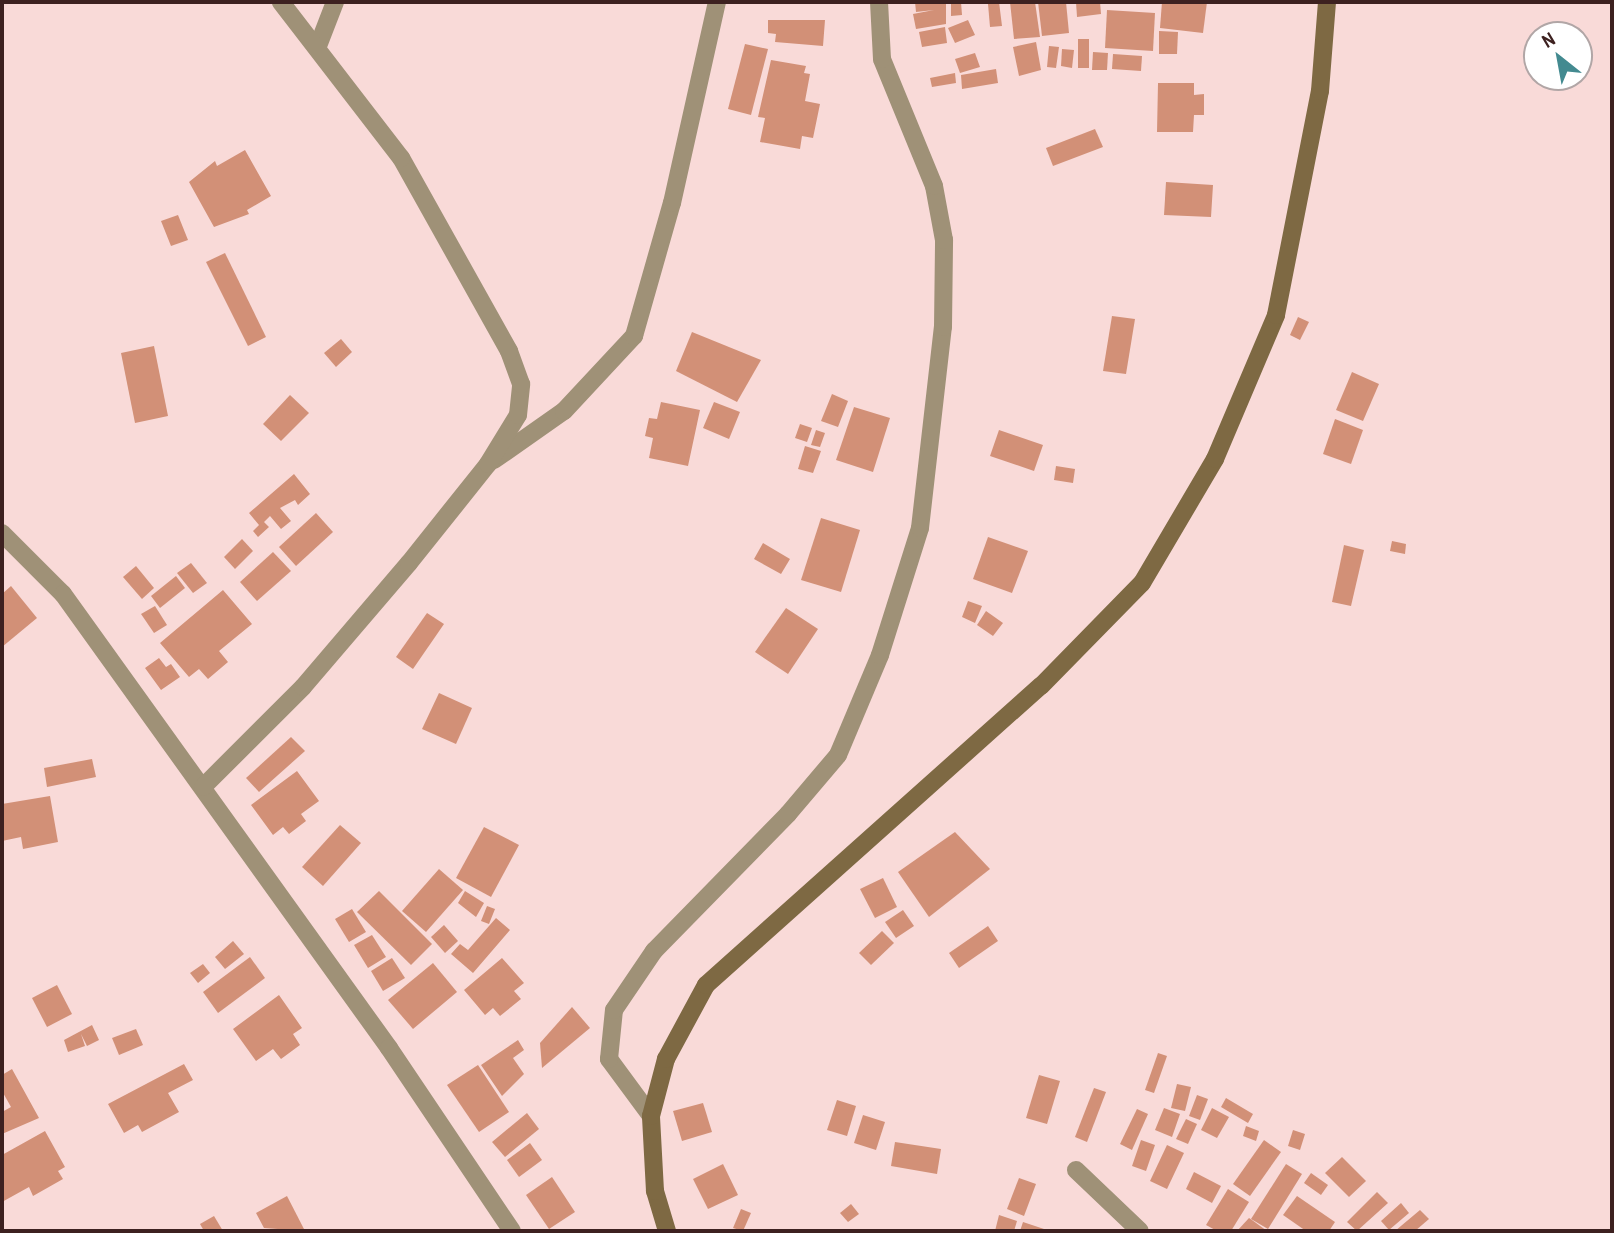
<!DOCTYPE html>
<html>
<head>
<meta charset="utf-8">
<style>
	body { margin:0 }
	#map { position:relative; width:1614px; height:1233px; overflow:hidden; background:#f9dad8; font-family:"Archivo Narrow",sans-serif }
	div>[style] { position:absolute }
	[style*='--x'] { left:calc(var(--x)*1px); top:calc(var(--y)*1px); width:calc(var(--w)*1px); rotate:calc(var(--a)*1deg) }
	.building>* { inset:0; background:#d29077 }
	.minor>* { height:18px; margin:-9px; padding:0 9px; transform-origin:9px; border-radius:9px; background:#9f9177 }
	.secondary>* { height:18px; margin:-9px; padding:0 9px; transform-origin:9px; border-radius:9px; background:#7e6943 }
	span { translate:-50% -50%; white-space:nowrap; text-align:center; line-height:1.15; -webkit-text-stroke:7px #fff; paint-order:stroke }
	.frame { position:absolute; inset:0; border:4px solid #3d2120; pointer-events:none }
	.north { position:absolute; left:1523px; top:21px; width:70px; height:70px; box-sizing:border-box; background:#fff; border:2px solid #b1a6a6; border-radius:50%; rotate:329deg; font-size:19px; font-weight:700; line-height:28px; text-align:center; color:#3d2120 }
	.north::after { content:''; display:block; margin:auto; width:24px; height:32px; background:#438a90; clip-path:polygon(50% 0,100% 100%,50% 72%,0 100%) }
</style>
</head>
<body>
<div id="map">
	<div class="building">
		<div style="clip-path:polygon(915px 2px,946px 2px,946px 24px,916px 29px,913px 14px,934px 10px,916px 12px)"></div>
		<div style="clip-path:polygon(951px 2px,961px 2px,962px 15px,951px 16px)"></div>
		<div style="clip-path:polygon(999px 2px,1002px 26px,990px 27px,988px 4px)"></div>
		<div style="clip-path:polygon(1010px 2px,1035px 2px,1040px 37px,1014px 39px)"></div>
		<div style="clip-path:polygon(1038px 2px,1066px 2px,1069px 33px,1042px 36px)"></div>
		<div style="clip-path:polygon(1076px 2px,1100px 2px,1101px 14px,1077px 17px)"></div>
		<div style="clip-path:polygon(1162px 2px,1207px 2px,1203px 33px,1160px 28px)"></div>
		<div style="clip-path:polygon(1107px 10px,1155px 13px,1153px 51px,1105px 48px)"></div>
		<div style="clip-path:polygon(768px 20px,825px 20px,823px 46px,775px 42px,776px 34px,768px 33px)"></div>
		<div style="clip-path:polygon(968px 20px,975px 35px,955px 43px,948px 28px)"></div>
		<div style="clip-path:polygon(945px 27px,947px 43px,922px 47px,919px 32px)"></div>
		<div style="clip-path:polygon(1159px 31px,1178px 32px,1177px 54px,1159px 54px)"></div>
		<div style="clip-path:polygon(1078px 39px,1089px 39px,1089px 68px,1078px 68px)"></div>
		<div style="clip-path:polygon(1036px 42px,1041px 70px,1019px 76px,1013px 47px)"></div>
		<div style="clip-path:polygon(745px 44px,768px 49px,751px 115px,728px 109px)"></div>
		<div style="clip-path:polygon(1049px 46px,1059px 47px,1056px 68px,1047px 67px)"></div>
		<div style="clip-path:polygon(1062px 49px,1074px 50px,1072px 68px,1061px 66px)"></div>
		<div style="clip-path:polygon(1093px 52px,1108px 53px,1107px 70px,1092px 70px)"></div>
		<div style="clip-path:polygon(975px 53px,980px 67px,960px 73px,955px 59px)"></div>
		<div style="clip-path:polygon(1113px 54px,1142px 56px,1141px 71px,1112px 69px)"></div>
		<div style="clip-path:polygon(771px 60px,806px 66px,804px 73px,810px 74px,805px 101px,820px 104px,813px 138px,802px 136px,800px 149px,760px 142px,765px 118px,758px 117px)"></div>
		<div style="clip-path:polygon(996px 69px,998px 83px,962px 89px,961px 75px)"></div>
		<div style="clip-path:polygon(955px 73px,956px 83px,932px 87px,930px 78px)"></div>
		<div style="clip-path:polygon(1158px 83px,1194px 83px,1194px 95px,1204px 94px,1204px 115px,1194px 115px,1193px 132px,1157px 132px)"></div>
		<div style="clip-path:polygon(1095px 129px,1103px 147px,1053px 166px,1046px 148px)"></div>
		<div style="clip-path:polygon(245px 150px,271px 196px,247px 210px,249px 214px,214px 227px,189px 182px,215px 161px,217px 166px)"></div>
		<div style="clip-path:polygon(1166px 182px,1213px 185px,1211px 217px,1164px 215px)"></div>
		<div style="clip-path:polygon(178px 215px,188px 240px,171px 246px,161px 221px)"></div>
		<div style="clip-path:polygon(225px 253px,266px 337px,248px 346px,206px 262px)"></div>
		<div style="clip-path:polygon(1112px 316px,1135px 319px,1126px 374px,1103px 371px)"></div>
		<div style="clip-path:polygon(1298px 317px,1309px 322px,1300px 340px,1290px 335px)"></div>
		<div style="clip-path:polygon(692px 332px,761px 360px,737px 402px,676px 371px)"></div>
		<div style="clip-path:polygon(341px 339px,352px 352px,336px 367px,324px 353px)"></div>
		<div style="clip-path:polygon(154px 346px,168px 416px,135px 423px,121px 353px)"></div>
		<div style="clip-path:polygon(1352px 372px,1379px 384px,1363px 421px,1336px 410px)"></div>
		<div style="clip-path:polygon(832px 394px,848px 401px,838px 427px,821px 421px)"></div>
		<div style="clip-path:polygon(290px 395px,309px 413px,281px 441px,263px 424px)"></div>
		<div style="clip-path:polygon(661px 402px,700px 410px,688px 466px,649px 458px,653px 438px,645px 436px,649px 418px,657px 419px)"></div>
		<div style="clip-path:polygon(714px 402px,740px 412px,729px 439px,703px 428px)"></div>
		<div style="clip-path:polygon(854px 407px,890px 418px,873px 472px,836px 460px)"></div>
		<div style="clip-path:polygon(1335px 419px,1363px 430px,1351px 464px,1323px 454px)"></div>
		<div style="clip-path:polygon(800px 424px,812px 428px,807px 442px,795px 438px)"></div>
		<div style="clip-path:polygon(816px 430px,825px 433px,820px 447px,811px 445px)"></div>
		<div style="clip-path:polygon(999px 430px,1043px 445px,1034px 471px,990px 456px)"></div>
		<div style="clip-path:polygon(805px 446px,821px 451px,813px 473px,798px 469px)"></div>
		<div style="clip-path:polygon(1056px 466px,1075px 469px,1073px 483px,1054px 480px)"></div>
		<div style="clip-path:polygon(294px 474px,310px 494px,298px 505px,295px 500px,280px 508px,291px 521px,281px 529px,270px 516px,264px 522px,269px 527px,258px 537px,253px 531px,259px 525px,249px 513px)"></div>
		<div style="clip-path:polygon(316px 513px,333px 532px,296px 566px,279px 547px)"></div>
		<div style="clip-path:polygon(821px 518px,860px 530px,841px 592px,801px 580px)"></div>
		<div style="clip-path:polygon(988px 537px,1028px 551px,1012px 593px,973px 579px)"></div>
		<div style="clip-path:polygon(242px 539px,253px 551px,235px 569px,224px 557px)"></div>
		<div style="clip-path:polygon(1392px 541px,1406px 544px,1405px 554px,1390px 551px)"></div>
		<div style="clip-path:polygon(763px 543px,790px 559px,781px 574px,754px 559px)"></div>
		<div style="clip-path:polygon(1344px 545px,1364px 550px,1351px 606px,1332px 602px)"></div>
		<div style="clip-path:polygon(273px 552px,291px 571px,257px 601px,240px 582px)"></div>
		<div style="clip-path:polygon(191px 563px,207px 583px,193px 593px,177px 573px)"></div>
		<div style="clip-path:polygon(136px 566px,154px 588px,142px 599px,123px 577px)"></div>
		<div style="clip-path:polygon(176px 576px,185px 588px,160px 608px,151px 596px)"></div>
		<div style="clip-path:polygon(11px 586px,37px 618px,2px 647px,2px 594px)"></div>
		<div style="clip-path:polygon(223px 590px,252px 624px,219px 651px,228px 662px,208px 679px,199px 669px,189px 677px,160px 643px)"></div>
		<div style="clip-path:polygon(968px 601px,982px 606px,975px 623px,962px 617px)"></div>
		<div style="clip-path:polygon(155px 606px,167px 625px,154px 633px,141px 614px)"></div>
		<div style="clip-path:polygon(786px 608px,818px 629px,788px 674px,755px 652px)"></div>
		<div style="clip-path:polygon(986px 611px,1003px 623px,993px 636px,977px 625px)"></div>
		<div style="clip-path:polygon(427px 613px,444px 624px,413px 669px,396px 657px)"></div>
		<div style="clip-path:polygon(159px 658px,166px 667px,171px 664px,180px 677px,161px 690px,145px 668px)"></div>
		<div style="clip-path:polygon(439px 693px,472px 708px,456px 744px,422px 729px)"></div>
		<div style="clip-path:polygon(291px 737px,305px 751px,259px 792px,246px 778px)"></div>
		<div style="clip-path:polygon(92px 759px,96px 777px,47px 787px,44px 768px)"></div>
		<div style="clip-path:polygon(297px 771px,319px 801px,301px 814px,306px 821px,289px 834px,283px 827px,273px 835px,251px 805px)"></div>
		<div style="clip-path:polygon(50px 796px,58px 842px,23px 849px,21px 837px,2px 841px,2px 804px)"></div>
		<div style="clip-path:polygon(340px 825px,361px 843px,323px 886px,302px 867px)"></div>
		<div style="clip-path:polygon(484px 827px,519px 845px,491px 897px,456px 878px)"></div>
		<div style="clip-path:polygon(955px 832px,990px 869px,929px 917px,898px 872px)"></div>
		<div style="clip-path:polygon(439px 869px,463px 890px,426px 932px,402px 911px)"></div>
		<div style="clip-path:polygon(883px 878px,897px 907px,875px 918px,860px 889px)"></div>
		<div style="clip-path:polygon(379px 891px,432px 944px,411px 965px,357px 912px)"></div>
		<div style="clip-path:polygon(465px 891px,484px 903px,476px 917px,458px 903px)"></div>
		<div style="clip-path:polygon(487px 906px,495px 909px,489px 924px,481px 921px)"></div>
		<div style="clip-path:polygon(352px 909px,366px 932px,349px 942px,335px 919px)"></div>
		<div style="clip-path:polygon(903px 910px,914px 926px,896px 938px,885px 922px)"></div>
		<div style="clip-path:polygon(496px 918px,510px 930px,473px 973px,451px 954px,460px 944px,468px 950px)"></div>
		<div style="clip-path:polygon(444px 925px,458px 941px,445px 953px,431px 937px)"></div>
		<div style="clip-path:polygon(988px 926px,998px 941px,959px 968px,949px 953px)"></div>
		<div style="clip-path:polygon(882px 931px,894px 943px,871px 965px,859px 953px)"></div>
		<div style="clip-path:polygon(372px 935px,386px 957px,368px 968px,354px 945px)"></div>
		<div style="clip-path:polygon(233px 941px,244px 954px,225px 969px,215px 957px)"></div>
		<div style="clip-path:polygon(250px 957px,265px 978px,218px 1013px,203px 992px)"></div>
		<div style="clip-path:polygon(392px 958px,405px 978px,383px 991px,371px 971px)"></div>
		<div style="clip-path:polygon(502px 958px,524px 983px,514px 991px,521px 999px,500px 1016px,493px 1008px,485px 1015px,464px 990px)"></div>
		<div style="clip-path:polygon(433px 963px,457px 992px,413px 1029px,388px 1000px)"></div>
		<div style="clip-path:polygon(203px 964px,210px 973px,198px 983px,190px 973px)"></div>
		<div style="clip-path:polygon(57px 985px,72px 1014px,47px 1027px,32px 998px)"></div>
		<div style="clip-path:polygon(279px 995px,302px 1028px,293px 1034px,300px 1045px,281px 1059px,273px 1049px,256px 1061px,233px 1029px)"></div>
		<div style="clip-path:polygon(572px 1007px,590px 1028px,542px 1068px,540px 1043px)"></div>
		<div style="clip-path:polygon(92px 1025px,99px 1040px,87px 1046px,81px 1034px,85px 1046px,68px 1052px,64px 1040px)"></div>
		<div style="clip-path:polygon(136px 1029px,143px 1045px,119px 1055px,112px 1038px)"></div>
		<div style="clip-path:polygon(518px 1040px,524px 1050px,513px 1058px,524px 1074px,502px 1096px,481px 1065px)"></div>
		<div style="clip-path:polygon(1158px 1053px,1167px 1056px,1154px 1093px,1145px 1090px)"></div>
		<div style="clip-path:polygon(184px 1064px,193px 1080px,168px 1093px,179px 1112px,142px 1132px,138px 1125px,124px 1133px,108px 1104px)"></div>
		<div style="clip-path:polygon(478px 1065px,509px 1112px,479px 1132px,447px 1085px)"></div>
		<div style="clip-path:polygon(12px 1069px,39px 1118px,2px 1134px,2px 1112px,11px 1107px,2px 1091px,2px 1075px)"></div>
		<div style="clip-path:polygon(1039px 1075px,1060px 1081px,1047px 1124px,1026px 1118px)"></div>
		<div style="clip-path:polygon(1177px 1084px,1191px 1087px,1185px 1111px,1171px 1108px)"></div>
		<div style="clip-path:polygon(1094px 1088px,1106px 1092px,1087px 1142px,1075px 1137px)"></div>
		<div style="clip-path:polygon(1197px 1095px,1208px 1099px,1200px 1120px,1189px 1116px)"></div>
		<div style="clip-path:polygon(1226px 1098px,1253px 1114px,1248px 1123px,1221px 1107px)"></div>
		<div style="clip-path:polygon(837px 1100px,856px 1106px,847px 1136px,827px 1130px)"></div>
		<div style="clip-path:polygon(703px 1103px,712px 1132px,682px 1141px,673px 1111px)"></div>
		<div style="clip-path:polygon(1164px 1108px,1180px 1114px,1172px 1137px,1155px 1130px)"></div>
		<div style="clip-path:polygon(1212px 1108px,1229px 1117px,1217px 1138px,1201px 1130px)"></div>
		<div style="clip-path:polygon(1137px 1109px,1148px 1114px,1132px 1150px,1120px 1144px)"></div>
		<div style="clip-path:polygon(527px 1113px,539px 1129px,505px 1157px,492px 1142px)"></div>
		<div style="clip-path:polygon(863px 1115px,885px 1122px,876px 1150px,854px 1143px)"></div>
		<div style="clip-path:polygon(1186px 1119px,1197px 1124px,1188px 1144px,1176px 1139px)"></div>
		<div style="clip-path:polygon(1246px 1126px,1259px 1131px,1256px 1141px,1243px 1136px)"></div>
		<div style="clip-path:polygon(1293px 1130px,1305px 1134px,1300px 1150px,1288px 1146px)"></div>
		<div style="clip-path:polygon(45px 1131px,65px 1167px,58px 1171px,63px 1179px,33px 1196px,29px 1187px,2px 1202px,2px 1155px)"></div>
		<div style="clip-path:polygon(1141px 1140px,1155px 1145px,1146px 1171px,1132px 1166px)"></div>
		<div style="clip-path:polygon(1264px 1140px,1281px 1152px,1250px 1196px,1233px 1184px)"></div>
		<div style="clip-path:polygon(895px 1142px,941px 1149px,937px 1174px,891px 1166px)"></div>
		<div style="clip-path:polygon(530px 1143px,542px 1160px,519px 1177px,507px 1160px)"></div>
		<div style="clip-path:polygon(1167px 1145px,1184px 1153px,1167px 1189px,1150px 1181px)"></div>
		<div style="clip-path:polygon(1342px 1157px,1366px 1181px,1349px 1197px,1325px 1173px)"></div>
		<div style="clip-path:polygon(723px 1164px,738px 1195px,708px 1209px,693px 1179px)"></div>
		<div style="clip-path:polygon(1286px 1164px,1302px 1174px,1268px 1229px,1251px 1219px)"></div>
		<div style="clip-path:polygon(1194px 1172px,1221px 1186px,1212px 1203px,1186px 1189px)"></div>
		<div style="clip-path:polygon(1311px 1173px,1328px 1185px,1321px 1195px,1304px 1183px)"></div>
		<div style="clip-path:polygon(552px 1177px,575px 1212px,549px 1229px,526px 1195px)"></div>
		<div style="clip-path:polygon(1019px 1178px,1036px 1184px,1024px 1216px,1007px 1209px)"></div>
		<div style="clip-path:polygon(1228px 1189px,1249px 1202px,1231px 1231px,1217px 1231px,1206px 1225px)"></div>
		<div style="clip-path:polygon(1377px 1192px,1388px 1203px,1357px 1231px,1347px 1222px)"></div>
		<div style="clip-path:polygon(287px 1196px,305px 1231px,264px 1228px,256px 1213px)"></div>
		<div style="clip-path:polygon(1297px 1196px,1335px 1222px,1329px 1231px,1306px 1231px,1283px 1215px)"></div>
		<div style="clip-path:polygon(1401px 1203px,1409px 1213px,1389px 1230px,1381px 1221px)"></div>
		<div style="clip-path:polygon(851px 1204px,859px 1214px,848px 1222px,840px 1213px)"></div>
		<div style="clip-path:polygon(741px 1209px,751px 1213px,743px 1231px,733px 1228px)"></div>
		<div style="clip-path:polygon(1420px 1210px,1429px 1219px,1415px 1231px,1395px 1231px)"></div>
		<div style="clip-path:polygon(999px 1215px,1017px 1221px,1014px 1231px,995px 1231px)"></div>
		<div style="clip-path:polygon(214px 1216px,223px 1231px,204px 1231px,200px 1224px)"></div>
		<div style="clip-path:polygon(1249px 1218px,1252px 1220px,1267px 1231px,1237px 1231px)"></div>
		<div style="clip-path:polygon(1023px 1222px,1050px 1231px,1020px 1231px)"></div>
	</div>
	<div class="minor">
		<div style="--x:318;--y:46;--w:47;--a:-68.9"></div>
		<div style="--x:494;--y:460;--w:85;--a:-35"></div>
		<div style="--x:564;--y:411;--w:103;--a:-47"></div>
		<div style="--x:634;--y:336;--w:138;--a:-74.1"></div>
		<div style="--x:672;--y:203;--w:206;--a:-77.4"></div>
		<div style="--x:2;--y:533;--w:86;--a:45"></div>
		<div style="--x:63;--y:594;--w:559;--a:54.32"></div>
		<div style="--x:389;--y:1048;--w:220;--a:56.1"></div>
		<div style="--x:203;--y:787;--w:141;--a:-45"></div>
		<div style="--x:303;--y:687;--w:163;--a:-49.5"></div>
		<div style="--x:409;--y:563;--w:127;--a:-51.4"></div>
		<div style="--x:488;--y:464;--w:57;--a:-58.5"></div>
		<div style="--x:518;--y:415;--w:31;--a:-84"></div>
		<div style="--x:521;--y:384;--w:35;--a:-110"></div>
		<div style="--x:509;--y:351;--w:221;--a:-119.2"></div>
		<div style="--x:401;--y:158;--w:197;--a:-127.6"></div>
		<div style="--x:651;--y:1116;--w:71;--a:-126.4"></div>
		<div style="--x:609;--y:1059;--w:49;--a:-84.2"></div>
		<div style="--x:614;--y:1010;--w:71;--a:-55.9"></div>
		<div style="--x:654;--y:951;--w:192;--a:-45.6"></div>
		<div style="--x:788;--y:814;--w:77;--a:-49.7"></div>
		<div style="--x:838;--y:755;--w:108;--a:-67.2"></div>
		<div style="--x:880;--y:655;--w:133;--a:-72.5"></div>
		<div style="--x:920;--y:528;--w:202;--a:-83.5"></div>
		<div style="--x:943;--y:327;--w:87;--a:-89.3"></div>
		<div style="--x:944;--y:240;--w:55;--a:-100.5"></div>
		<div style="--x:934;--y:186;--w:137;--a:-112.3"></div>
		<div style="--x:882;--y:59;--w:57;--a:-93"></div>
		<div style="--x:1076;--y:1170;--w:88;--a:43.6"></div>
	</div>
	<div class="secondary">
		<div style="--x:667;--y:1231;--w:42;--a:-106.7"></div>
		<div style="--x:655;--y:1191;--w:75;--a:-93.1"></div>
		<div style="--x:651;--y:1116;--w:59;--a:-75.3"></div>
		<div style="--x:666;--y:1059;--w:84;--a:-61.6"></div>
		<div style="--x:706;--y:985;--w:449;--a:-41.8"></div>
		<div style="--x:1041;--y:686;--w:144;--a:-45.6"></div>
		<div style="--x:1142;--y:583;--w:144;--a:-59.5"></div>
		<div style="--x:1215;--y:459;--w:156;--a:-67"></div>
		<div style="--x:1276;--y:315;--w:228;--a:-78.9"></div>
		<div style="--x:1320;--y:91;--w:89;--a:-85.5"></div>
	</div>
	<div class="frame"></div>
	<div class="north">N</div>
</div>
</body>
</html>
